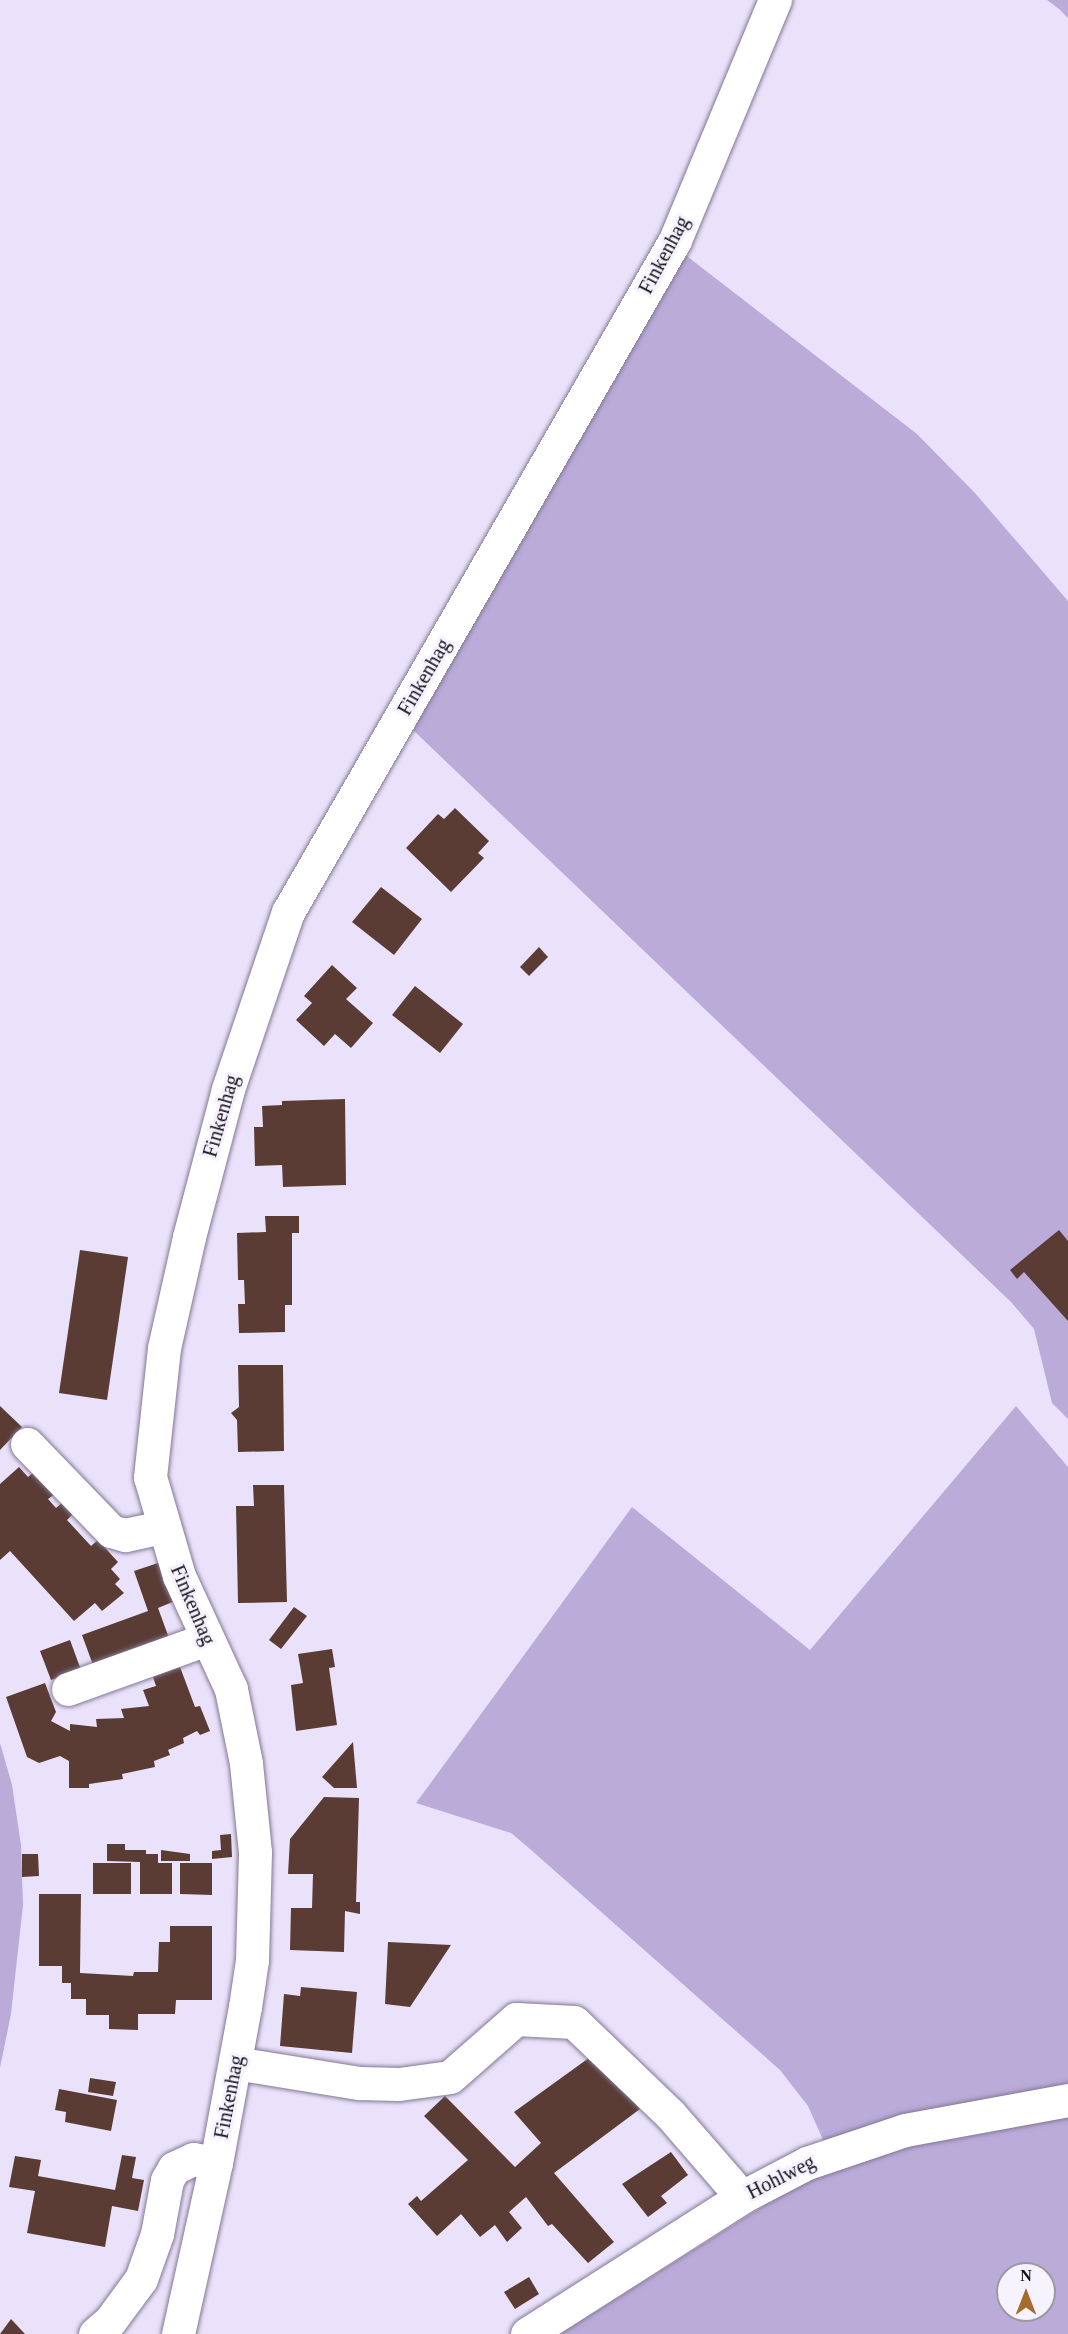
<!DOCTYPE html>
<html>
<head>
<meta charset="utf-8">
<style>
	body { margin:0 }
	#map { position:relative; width:1068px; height:2334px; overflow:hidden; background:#eae2fb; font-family:"Times New Roman",serif }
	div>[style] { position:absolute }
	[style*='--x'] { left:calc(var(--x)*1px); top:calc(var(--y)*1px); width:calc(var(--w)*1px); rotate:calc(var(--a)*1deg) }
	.green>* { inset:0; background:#bbabd9 }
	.building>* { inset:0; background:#5a3c35 }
	.roads { filter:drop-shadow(0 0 2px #827894) drop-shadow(0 0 2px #827894) }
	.minor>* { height:33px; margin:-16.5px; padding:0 16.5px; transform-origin:16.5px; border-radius:16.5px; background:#fff }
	span { translate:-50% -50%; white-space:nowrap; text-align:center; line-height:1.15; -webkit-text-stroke:6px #f6f2fe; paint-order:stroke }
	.street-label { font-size:20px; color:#14101b }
	.north { position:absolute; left:996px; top:2262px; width:60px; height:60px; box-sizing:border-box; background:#f6f2fe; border:2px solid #9c98a3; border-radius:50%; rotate:0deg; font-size:16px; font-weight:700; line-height:24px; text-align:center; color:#14101b }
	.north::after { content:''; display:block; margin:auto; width:21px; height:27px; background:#a56c2b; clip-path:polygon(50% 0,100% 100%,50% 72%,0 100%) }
</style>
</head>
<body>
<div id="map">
	<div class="green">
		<div style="clip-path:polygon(1047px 0,1068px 0,1068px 18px,1059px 9px)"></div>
		<div style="clip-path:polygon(679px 250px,917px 434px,975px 493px,1068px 601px,1068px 1419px,1052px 1403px,1034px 1329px,1011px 1302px,413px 730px)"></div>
		<div style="clip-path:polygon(1016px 1406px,1068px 1467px,1068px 2088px,824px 2142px,808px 2106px,780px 2070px,530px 1849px,511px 1833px,416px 1803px,632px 1507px,810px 1650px)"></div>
		<div style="clip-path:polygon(0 1743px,12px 1785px,21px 1845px,23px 1905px,11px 2014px,0 2068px)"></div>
		<div style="clip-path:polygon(evenodd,1068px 2113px,1068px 2334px,560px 2334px,819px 2171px,909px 2142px,1068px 2113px,1008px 2274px,1044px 2274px,1044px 2310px,1008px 2310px,1008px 2274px)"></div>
	</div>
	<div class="building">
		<div style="clip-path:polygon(455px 808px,489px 841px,478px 853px,484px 858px,451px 892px,406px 848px,438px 814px,444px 819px)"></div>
		<div style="clip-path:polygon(381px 887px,422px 919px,394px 955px,352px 922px)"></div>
		<div style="clip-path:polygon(539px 947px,548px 957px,529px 976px,520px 967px)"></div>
		<div style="clip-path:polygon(332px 965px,357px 988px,346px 999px,373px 1023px,351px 1048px,335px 1034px,324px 1046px,296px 1020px,312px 1003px,304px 996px)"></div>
		<div style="clip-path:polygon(415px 986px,463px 1024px,440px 1053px,392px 1015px)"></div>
		<div style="clip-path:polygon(345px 1099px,346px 1185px,283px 1187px,282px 1165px,255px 1166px,254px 1127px,263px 1127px,262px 1106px,282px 1105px,282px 1101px)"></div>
		<div style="clip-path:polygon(265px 1216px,299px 1216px,299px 1233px,292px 1233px,292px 1305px,285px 1305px,285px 1332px,239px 1333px,238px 1304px,245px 1304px,244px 1280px,238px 1280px,237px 1233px,266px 1232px)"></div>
		<div style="clip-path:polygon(1059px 1230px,1068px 1241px,1068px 1321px,1024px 1272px,1017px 1279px,1010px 1270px)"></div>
		<div style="clip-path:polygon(80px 1250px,128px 1257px,107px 1400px,59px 1393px)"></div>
		<div style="clip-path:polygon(238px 1365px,283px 1365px,284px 1451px,238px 1452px,237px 1420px,231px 1413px,239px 1407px)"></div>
		<div style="clip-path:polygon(0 1406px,22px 1427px,0 1450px)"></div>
		<div style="clip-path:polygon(19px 1467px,28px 1477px,35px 1471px,55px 1494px,48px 1499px,56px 1508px,63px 1502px,74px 1513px,67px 1520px,91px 1546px,98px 1540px,118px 1562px,111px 1569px,120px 1579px,115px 1584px,124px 1593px,102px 1611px,95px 1603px,74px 1621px,10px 1551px,0 1560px,0 1484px)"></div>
		<div style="clip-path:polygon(253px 1485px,284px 1485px,287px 1602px,238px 1603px,236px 1506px,254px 1506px)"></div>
		<div style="clip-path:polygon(161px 1562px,175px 1601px,158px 1608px,169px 1638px,93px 1665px,82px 1635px,148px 1611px,134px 1571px)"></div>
		<div style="clip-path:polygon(294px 1607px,307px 1616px,281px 1649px,269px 1640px)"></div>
		<div style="clip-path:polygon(70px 1640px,81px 1670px,51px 1680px,40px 1651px)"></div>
		<div style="clip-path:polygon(332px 1649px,335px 1667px,329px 1668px,337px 1725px,296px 1731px,291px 1685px,303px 1683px,298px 1654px)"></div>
		<div style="clip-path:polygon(180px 1667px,195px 1707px,200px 1706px,210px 1731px,200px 1735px,197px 1731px,183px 1738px,184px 1743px,168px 1750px,170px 1755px,154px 1761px,155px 1767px,122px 1774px,123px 1779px,89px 1784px,89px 1788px,69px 1788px,69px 1761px,60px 1756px,39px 1763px,27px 1757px,6px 1697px,45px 1683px,56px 1712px,51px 1721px,70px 1731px,70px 1724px,97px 1727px,96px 1719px,124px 1718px,121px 1709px,149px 1706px,143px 1690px,156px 1686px,153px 1677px)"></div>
		<div style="clip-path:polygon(353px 1742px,357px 1788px,334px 1788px,322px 1777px)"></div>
		<div style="clip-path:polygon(324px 1797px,359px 1798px,356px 1902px,360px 1902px,360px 1914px,345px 1911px,344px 1952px,290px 1950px,291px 1908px,312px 1908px,313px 1874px,288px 1874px,290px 1839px)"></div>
		<div style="clip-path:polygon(231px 1834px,232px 1857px,212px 1859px,212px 1851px,221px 1850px,220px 1835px)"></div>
		<div style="clip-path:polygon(107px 1844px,125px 1844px,125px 1850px,146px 1850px,146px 1854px,158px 1854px,158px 1863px,172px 1863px,172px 1894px,140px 1894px,140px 1862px,107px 1861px)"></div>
		<div style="clip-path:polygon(161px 1850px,190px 1854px,190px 1861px,161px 1861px)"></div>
		<div style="clip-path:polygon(22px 1854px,38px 1854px,39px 1876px,22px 1877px)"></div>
		<div style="clip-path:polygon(93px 1863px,131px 1863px,131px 1894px,93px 1894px)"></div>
		<div style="clip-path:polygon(180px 1863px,212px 1863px,212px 1895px,180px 1894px)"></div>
		<div style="clip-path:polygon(39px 1894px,81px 1894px,80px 1973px,133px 1976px,134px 1972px,158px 1972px,159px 1942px,170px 1942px,170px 1926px,212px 1926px,212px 2000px,176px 2000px,175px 2014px,138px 2014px,138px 2030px,109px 2029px,109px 2015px,86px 2015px,86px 1999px,71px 1999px,71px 1983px,62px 1983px,62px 1966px,39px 1966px)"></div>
		<div style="clip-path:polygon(388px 1942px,451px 1945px,410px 2007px,385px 2004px)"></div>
		<div style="clip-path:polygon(301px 1987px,357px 1992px,352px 2053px,280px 2046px,284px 1994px,300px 1996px)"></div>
		<div style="clip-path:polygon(593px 2055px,640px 2109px,554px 2173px,614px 2242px,588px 2263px,552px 2224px,548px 2226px,526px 2197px,509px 2212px,522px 2228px,507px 2242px,495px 2225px,480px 2237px,461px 2214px,437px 2236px,408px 2204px,417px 2196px,421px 2201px,468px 2160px,424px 2116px,445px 2096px,515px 2167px,541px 2143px,514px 2112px)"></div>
		<div style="clip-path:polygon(90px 2078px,116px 2082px,113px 2096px,88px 2092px)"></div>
		<div style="clip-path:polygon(59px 2089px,117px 2100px,111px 2131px,65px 2122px,66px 2112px,55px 2110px)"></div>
		<div style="clip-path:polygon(671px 2152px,688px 2175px,661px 2196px,667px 2203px,648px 2217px,622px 2184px)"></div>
		<div style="clip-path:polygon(122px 2155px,136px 2157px,132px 2178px,144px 2180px,138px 2211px,112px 2206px,105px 2247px,27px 2233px,35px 2191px,9px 2187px,15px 2156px,41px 2160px,38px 2176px,115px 2190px)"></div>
		<div style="clip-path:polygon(529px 2277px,539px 2294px,515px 2309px,504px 2292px)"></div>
		<div style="clip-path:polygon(11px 2319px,25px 2334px,0 2334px)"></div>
	</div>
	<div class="roads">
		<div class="minor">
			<div style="--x:27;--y:1444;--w:121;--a:46"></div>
			<div style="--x:111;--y:1531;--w:15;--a:16"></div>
			<div style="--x:125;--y:1535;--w:40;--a:-12"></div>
			<div style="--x:68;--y:1689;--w:148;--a:-19.8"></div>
			<div style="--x:235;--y:2063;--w:126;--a:9.2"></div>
			<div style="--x:359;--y:2083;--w:40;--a:1.4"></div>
			<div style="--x:399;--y:2084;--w:51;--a:-7.8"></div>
			<div style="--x:450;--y:2077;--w:88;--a:-41.3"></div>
			<div style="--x:516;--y:2019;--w:58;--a:3"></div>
			<div style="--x:574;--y:2022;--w:133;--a:43.8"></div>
			<div style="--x:670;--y:2114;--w:110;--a:49.1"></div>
			<div style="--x:95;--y:2334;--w:20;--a:-41"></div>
			<div style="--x:110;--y:2321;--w:52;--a:-53.6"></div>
			<div style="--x:141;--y:2279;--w:48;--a:-70.4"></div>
			<div style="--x:157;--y:2234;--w:55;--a:-79.5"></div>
			<div style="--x:167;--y:2180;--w:14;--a:-60"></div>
			<div style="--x:174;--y:2168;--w:21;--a:-25"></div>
			<div style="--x:193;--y:2159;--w:23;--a:10"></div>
			<div style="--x:178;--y:2334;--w:175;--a:-77.5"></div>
			<div style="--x:216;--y:2163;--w:159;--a:-79.5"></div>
			<div style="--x:245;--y:2007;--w:48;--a:-81.5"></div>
			<div style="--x:252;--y:1960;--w:108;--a:-88.4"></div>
			<div style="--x:255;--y:1852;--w:89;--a:-95.8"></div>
			<div style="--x:246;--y:1763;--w:76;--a:-101.5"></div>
			<div style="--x:231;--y:1689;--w:124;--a:-114.7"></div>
			<div style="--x:179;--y:1576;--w:103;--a:-106.3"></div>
			<div style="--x:150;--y:1477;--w:130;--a:-83.8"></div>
			<div style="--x:164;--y:1348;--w:114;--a:-77.3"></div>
			<div style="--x:189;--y:1237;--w:153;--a:-75.2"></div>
			<div style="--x:228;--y:1089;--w:187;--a:-71.3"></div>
			<div style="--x:288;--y:912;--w:775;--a:-60.06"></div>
			<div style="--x:675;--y:240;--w:260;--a:-67.4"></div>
			<div style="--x:527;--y:2334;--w:255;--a:-32.5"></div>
			<div style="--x:742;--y:2197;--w:73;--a:-27.6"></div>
			<div style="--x:807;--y:2163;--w:103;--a:-18.6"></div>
			<div style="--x:905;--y:2130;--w:166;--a:-10.4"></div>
		</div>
	</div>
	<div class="street-label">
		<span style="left:664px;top:255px;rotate:-62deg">Finkenhag</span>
		<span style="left:424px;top:677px;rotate:-60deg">Finkenhag</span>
		<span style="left:221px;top:1116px;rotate:-74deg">Finkenhag</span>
		<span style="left:193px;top:1605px;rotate:67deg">Finkenhag</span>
		<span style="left:229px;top:2097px;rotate:-79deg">Finkenhag</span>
		<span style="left:781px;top:2177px;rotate:-27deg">Hohlweg</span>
	</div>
	<div class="north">N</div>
</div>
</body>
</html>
